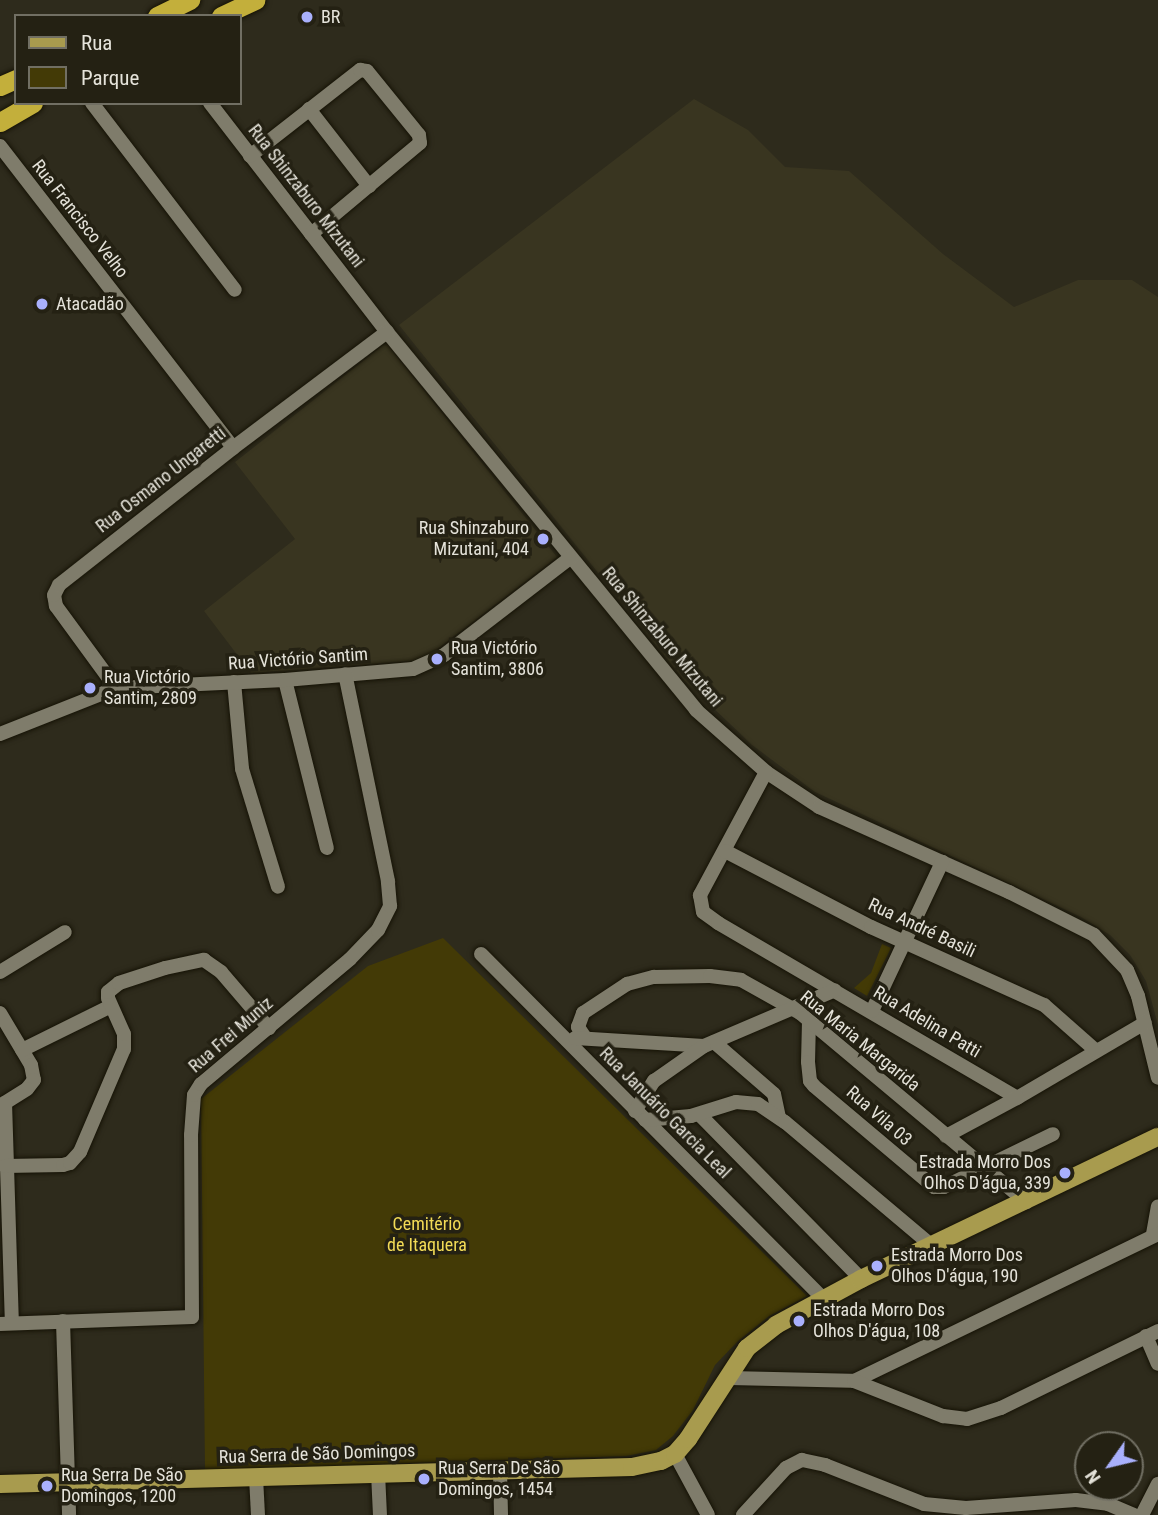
<!DOCTYPE html>
<html>
<head>
<meta charset="utf-8">
<style>
	body { margin:0 }
	#map { position:relative; width:1158px; height:1515px; overflow:hidden; background:#2e2b1c; font-family:"Roboto Condensed",sans-serif }
	div>[style] { position:absolute }
	[style*='--x'] { left:calc(var(--x)*1px); top:calc(var(--y)*1px); width:calc(var(--w)*1px); rotate:calc(var(--a)*1deg) }
	.built>* { inset:0; background:#393520 }
	.green>* { inset:0; background:#433a06 }
	.roads { filter:drop-shadow(0 0 2px #161306) drop-shadow(0 0 2px #161306) }
	.minor>* { height:14px; margin:-7px; padding:0 7px; transform-origin:7px; border-radius:7px; background:#7f7c6b }
	.major>* { height:18px; margin:-9px; padding:0 9px; transform-origin:9px; border-radius:9px; background:#a89b4e }
	.highway>* { height:19px; margin:-9.5px; padding:0 9.5px; transform-origin:9.5px; border-radius:9.5px; background:#c3af3b }
	.dots>* { width:19px; height:19px; translate:-50% -50%; box-sizing:border-box; border:4px solid #242113; border-radius:50% }
	span { translate:-50% -50%; white-space:nowrap; text-align:center; line-height:1.15; -webkit-text-stroke:7px #242113; paint-order:stroke }
	.poi-label { font-size:18px; color:#e5e3da }
	.left { translate:0 -50%; text-align:left }
	.right { translate:-100% -50%; text-align:right }
	.street-label { font-size:18px; color:#e5e3da }
	.park-label { font-size:18px; color:#f2db56 }
	.legend { position:absolute; left:14px; top:14px; width:228px; height:91px; box-sizing:border-box; background:#242113; border:2px solid #716f63; margin:0; padding:9px 12px; list-style:none; font-size:21px; color:#e5e3da }
	.legend li { display:flex; align-items:center; gap:14px; height:35px }
	.legend b { width:35px; border:2px solid #716f63 }
	.north { position:absolute; left:1074px; top:1431px; width:70px; height:70px; box-sizing:border-box; background:#242113; border:2px solid #716f63; border-radius:50%; rotate:236deg; font-size:19px; font-weight:700; line-height:28px; text-align:center; color:#e5e3da }
	.north::after { content:''; display:block; margin:auto; width:24px; height:32px; background:#a9b0fc; clip-path:polygon(50% 0,100% 100%,50% 72%,0 100%) }
</style>
</head>
<body>
<div id="map">
	<div class="built">
		<div style="clip-path:polygon(694px 99px,748px 130px,785px 167px,849px 171px,943px 254px,1014px 307px,1078px 280px,1132px 280px,1158px 297px,1158px 1025px,1146px 981px,1130px 955px,1110px 935px,1081px 917px,815px 792px,752px 745px,685px 681px,399px 325px)"></div>
		<div style="clip-path:polygon(386px 343px,557px 557px,423px 660px,251px 673px,204px 611px,295px 539px,235px 462px)"></div>
	</div>
	<div class="green">
		<div style="clip-path:polygon(443px 938px,807px 1296px,769px 1316px,738px 1341px,715px 1365px,693px 1410px,673px 1436px,656px 1450px,626px 1456px,205px 1470px,201px 1099px,368px 966px)"></div>
		<div style="clip-path:polygon(882px 944px,891px 948px,867px 996px,854px 988px,871px 973px)"></div>
	</div>
	<div class="roads">
		<div class="minor">
			<div style="--x:92;--y:103;--w:235;--a:52.6"></div>
			<div style="--x:210;--y:103;--w:289;--a:52.3"></div>
			<div style="--x:387;--y:332;--w:488;--a:50.7"></div>
			<div style="--x:696;--y:710;--w:94;--a:41.5"></div>
			<div style="--x:766;--y:772;--w:64;--a:33.4"></div>
			<div style="--x:819;--y:807;--w:208;--a:24.1"></div>
			<div style="--x:1009;--y:892;--w:95;--a:26.8"></div>
			<div style="--x:1094;--y:935;--w:48;--a:46.7"></div>
			<div style="--x:1127;--y:970;--w:28;--a:67"></div>
			<div style="--x:1138;--y:996;--w:84;--a:76.3"></div>
			<div style="--x:309;--y:109;--w:98;--a:52.1"></div>
			<div style="--x:0;--y:146;--w:381;--a:52.3"></div>
			<div style="--x:250;--y:156;--w:140;--a:-38"></div>
			<div style="--x:360;--y:70;--w:7;--a:8"></div>
			<div style="--x:367;--y:71;--w:82;--a:50.9"></div>
			<div style="--x:419;--y:135;--w:8;--a:83"></div>
			<div style="--x:420;--y:143;--w:142;--a:140.1"></div>
			<div style="--x:285;--y:680;--w:173;--a:76"></div>
			<div style="--x:234;--y:682;--w:87;--a:84.7"></div>
			<div style="--x:242;--y:769;--w:123;--a:73"></div>
			<div style="--x:116;--y:688;--w:102;--a:-126.2"></div>
			<div style="--x:56;--y:606;--w:11;--a:-100"></div>
			<div style="--x:54;--y:595;--w:11;--a:-63"></div>
			<div style="--x:59;--y:585;--w:221;--a:-38.2"></div>
			<div style="--x:233;--y:448;--w:193;--a:-37"></div>
			<div style="--x:0;--y:734;--w:125;--a:-21.6"></div>
			<div style="--x:116;--y:688;--w:169;--a:-2.7"></div>
			<div style="--x:285;--y:680;--w:128;--a:-4.9"></div>
			<div style="--x:413;--y:669;--w:34;--a:-24"></div>
			<div style="--x:444;--y:655;--w:159;--a:-37.6"></div>
			<div style="--x:766;--y:772;--w:140;--a:118.2"></div>
			<div style="--x:700;--y:895;--w:17;--a:80"></div>
			<div style="--x:703;--y:912;--w:19;--a:36"></div>
			<div style="--x:718;--y:923;--w:346;--a:30.3"></div>
			<div style="--x:1017;--y:1098;--w:148;--a:-30.4"></div>
			<div style="--x:725;--y:851;--w:165;--a:27.5"></div>
			<div style="--x:871;--y:927;--w:190;--a:24.3"></div>
			<div style="--x:1044;--y:1005;--w:68;--a:41.4"></div>
			<div style="--x:481;--y:954;--w:485;--a:45.2"></div>
			<div style="--x:0;--y:972;--w:76;--a:-31.6"></div>
			<div style="--x:872;--y:1011;--w:165;--a:-64.8"></div>
			<div style="--x:0;--y:1013;--w:61;--a:59.2"></div>
			<div style="--x:31;--y:1065;--w:15;--a:79"></div>
			<div style="--x:34;--y:1080;--w:11;--a:128"></div>
			<div style="--x:27;--y:1089;--w:32;--a:148"></div>
			<div style="--x:809;--y:1021;--w:41;--a:91.4"></div>
			<div style="--x:808;--y:1062;--w:19;--a:84"></div>
			<div style="--x:810;--y:1081;--w:6;--a:51"></div>
			<div style="--x:814;--y:1086;--w:157;--a:40.1"></div>
			<div style="--x:934;--y:1187;--w:10;--a:0"></div>
			<div style="--x:944;--y:1187;--w:121;--a:-25.9"></div>
			<div style="--x:584;--y:1036;--w:11;--a:-124"></div>
			<div style="--x:578;--y:1027;--w:15;--a:-70"></div>
			<div style="--x:583;--y:1013;--w:53;--a:-33.4"></div>
			<div style="--x:627;--y:984;--w:28;--a:-15"></div>
			<div style="--x:654;--y:977;--w:56;--a:-1"></div>
			<div style="--x:710;--y:976;--w:31;--a:7"></div>
			<div style="--x:741;--y:980;--w:68;--a:29.2"></div>
			<div style="--x:800;--y:1013;--w:295;--a:39.9"></div>
			<div style="--x:575;--y:1038;--w:129;--a:3.5"></div>
			<div style="--x:704;--y:1046;--w:142;--a:-23.1"></div>
			<div style="--x:714;--y:1042;--w:79;--a:40.9"></div>
			<div style="--x:774;--y:1094;--w:24;--a:78"></div>
			<div style="--x:22;--y:1050;--w:99;--a:-26.3"></div>
			<div style="--x:5;--y:1103;--w:220;--a:88.2"></div>
			<div style="--x:635;--y:1111;--w:36;--a:-58"></div>
			<div style="--x:654;--y:1081;--w:61;--a:-35"></div>
			<div style="--x:699;--y:1114;--w:231;--a:45.5"></div>
			<div style="--x:645;--y:1120;--w:46;--a:-5"></div>
			<div style="--x:691;--y:1116;--w:47;--a:-17.3"></div>
			<div style="--x:736;--y:1102;--w:22;--a:5"></div>
			<div style="--x:758;--y:1104;--w:32;--a:34"></div>
			<div style="--x:785;--y:1122;--w:191;--a:40.1"></div>
			<div style="--x:946;--y:1136;--w:81;--a:-28.2"></div>
			<div style="--x:5;--y:1166;--w:58;--a:-1"></div>
			<div style="--x:63;--y:1165;--w:7;--a:-16"></div>
			<div style="--x:70;--y:1163;--w:15;--a:-48"></div>
			<div style="--x:80;--y:1152;--w:112;--a:-66.9"></div>
			<div style="--x:124;--y:1049;--w:15;--a:-90"></div>
			<div style="--x:124;--y:1034;--w:39;--a:-114"></div>
			<div style="--x:108;--y:998;--w:6;--a:-90"></div>
			<div style="--x:108;--y:992;--w:14;--a:-39"></div>
			<div style="--x:119;--y:983;--w:48;--a:-18.1"></div>
			<div style="--x:165;--y:968;--w:40;--a:-12"></div>
			<div style="--x:204;--y:960;--w:21;--a:35"></div>
			<div style="--x:221;--y:972;--w:74;--a:49.4"></div>
			<div style="--x:1153;--y:1234;--w:28;--a:-80"></div>
			<div style="--x:63;--y:1321;--w:194;--a:88.2"></div>
			<div style="--x:0;--y:1324;--w:192;--a:-2.1"></div>
			<div style="--x:192;--y:1317;--w:182;--a:-90.3"></div>
			<div style="--x:191;--y:1135;--w:40;--a:-85.7"></div>
			<div style="--x:194;--y:1095;--w:13;--a:-58"></div>
			<div style="--x:201;--y:1084;--w:194;--a:-40"></div>
			<div style="--x:350;--y:959;--w:40;--a:-46"></div>
			<div style="--x:378;--y:930;--w:27;--a:-63"></div>
			<div style="--x:390;--y:906;--w:25;--a:-95"></div>
			<div style="--x:388;--y:881;--w:211;--a:-101.7"></div>
			<div style="--x:1146;--y:1336;--w:30;--a:67"></div>
			<div style="--x:726;--y:1378;--w:128;--a:1.3"></div>
			<div style="--x:854;--y:1381;--w:338;--a:-25.8"></div>
			<div style="--x:854;--y:1381;--w:96;--a:21.5"></div>
			<div style="--x:943;--y:1416;--w:24;--a:7"></div>
			<div style="--x:967;--y:1419;--w:36;--a:-18"></div>
			<div style="--x:1001;--y:1408;--w:175;--a:-26.1"></div>
			<div style="--x:675;--y:1454;--w:69;--a:61.6"></div>
			<div style="--x:500;--y:1470;--w:45;--a:88.7"></div>
			<div style="--x:378;--y:1473;--w:42;--a:87.3"></div>
			<div style="--x:256;--y:1477;--w:38;--a:87"></div>
			<div style="--x:743;--y:1515;--w:64;--a:-47.5"></div>
			<div style="--x:786;--y:1468;--w:18;--a:-27"></div>
			<div style="--x:802;--y:1460;--w:24;--a:12"></div>
			<div style="--x:825;--y:1465;--w:106;--a:21.5"></div>
			<div style="--x:924;--y:1504;--w:42;--a:5.4"></div>
			<div style="--x:966;--y:1508;--w:110;--a:-4.2"></div>
			<div style="--x:1076;--y:1500;--w:32;--a:7"></div>
			<div style="--x:1108;--y:1504;--w:28;--a:23"></div>
			<div style="--x:1142;--y:1515;--w:35;--a:-63"></div>
		</div>
		<div class="major">
			<div style="--x:0;--y:1484;--w:632;--a:-1.54"></div>
			<div style="--x:632;--y:1467;--w:30;--a:-12"></div>
			<div style="--x:661;--y:1461;--w:16;--a:-27"></div>
			<div style="--x:675;--y:1454;--w:20;--a:-49"></div>
			<div style="--x:688;--y:1439;--w:108;--a:-57"></div>
			<div style="--x:747;--y:1348;--w:37;--a:-38"></div>
			<div style="--x:776;--y:1325;--w:97;--a:-28.4"></div>
			<div style="--x:861;--y:1279;--w:329;--a:-25.6"></div>
		</div>
		<div class="highway">
			<div style="--x:157;--y:16;--w:37;--a:-26"></div>
			<div style="--x:221;--y:16;--w:38;--a:-25"></div>
			<div style="--x:0;--y:86;--w:17;--a:-24"></div>
			<div style="--x:0;--y:122;--w:38;--a:-30"></div>
		</div>
	</div>
	<div class="dots">
		<div style="left:307px;top:17px;background:#a9b0fc"></div>
		<div style="left:42px;top:304px;background:#a9b0fc"></div>
		<div style="left:543px;top:539px;background:#a9b0fc"></div>
		<div style="left:437px;top:659px;background:#a9b0fc"></div>
		<div style="left:90px;top:688px;background:#a9b0fc"></div>
		<div style="left:1065px;top:1173px;background:#a9b0fc"></div>
		<div style="left:877px;top:1266px;background:#a9b0fc"></div>
		<div style="left:799px;top:1321px;background:#a9b0fc"></div>
		<div style="left:424px;top:1479px;background:#a9b0fc"></div>
		<div style="left:47px;top:1486px;background:#a9b0fc"></div>
	</div>
	<div class="poi-label">
		<span class="left" style="left:321px;top:17px">BR</span>
		<span class="left" style="left:56px;top:304px">Atacadão</span>
		<span class="right" style="left:529px;top:539px">Rua Shinzaburo<br>Mizutani, 404</span>
		<span class="left" style="left:451px;top:659px">Rua Victório<br>Santim, 3806</span>
		<span class="left" style="left:104px;top:688px">Rua Victório<br>Santim, 2809</span>
		<span class="right" style="left:1051px;top:1173px">Estrada Morro Dos<br>Olhos D'água, 339</span>
		<span class="left" style="left:891px;top:1266px">Estrada Morro Dos<br>Olhos D'água, 190</span>
		<span class="left" style="left:813px;top:1321px">Estrada Morro Dos<br>Olhos D'água, 108</span>
		<span class="left" style="left:438px;top:1479px">Rua Serra De São<br>Domingos, 1454</span>
		<span class="left" style="left:61px;top:1486px">Rua Serra De São<br>Domingos, 1200</span>
	</div>
	<div class="street-label">
		<span style="left:306px;top:196px;rotate:52deg">Rua Shinzaburo Mizutani</span>
		<span style="left:80px;top:219px;rotate:52deg">Rua Francisco Velho</span>
		<span style="left:161px;top:480px;rotate:-38deg">Rua Osmano Ungaretti</span>
		<span style="left:662px;top:637px;rotate:50deg">Rua Shinzaburo Mizutani</span>
		<span style="left:298px;top:659px;rotate:-4deg">Rua Victório Santim</span>
		<span style="left:922px;top:928px;rotate:25deg">Rua André Basili</span>
		<span style="left:927px;top:1022px;rotate:31deg">Rua Adelina Patti</span>
		<span style="left:231px;top:1035px;rotate:-41deg">Rua Frei Muniz</span>
		<span style="left:860px;top:1041px;rotate:39deg">Rua Maria Margarida</span>
		<span style="left:665px;top:1113px;rotate:45deg">Rua Januário Garcia Leal</span>
		<span style="left:879px;top:1116px;rotate:41deg">Rua Vila 03</span>
		<span style="left:317px;top:1454px;rotate:-2deg">Rua Serra de São Domingos</span>
	</div>
	<div class="park-label">
		<span style="left:427px;top:1235px">Cemitério<br>de Itaquera</span>
	</div>
	<ul class="legend">
	<li><b style="height:9px;background:#a89b4e"></b>Rua</li>
	<li><b style="height:19px;background:#433a06"></b>Parque</li>
	</ul>
	<div class="north">N</div>
</div>
</body>
</html>
